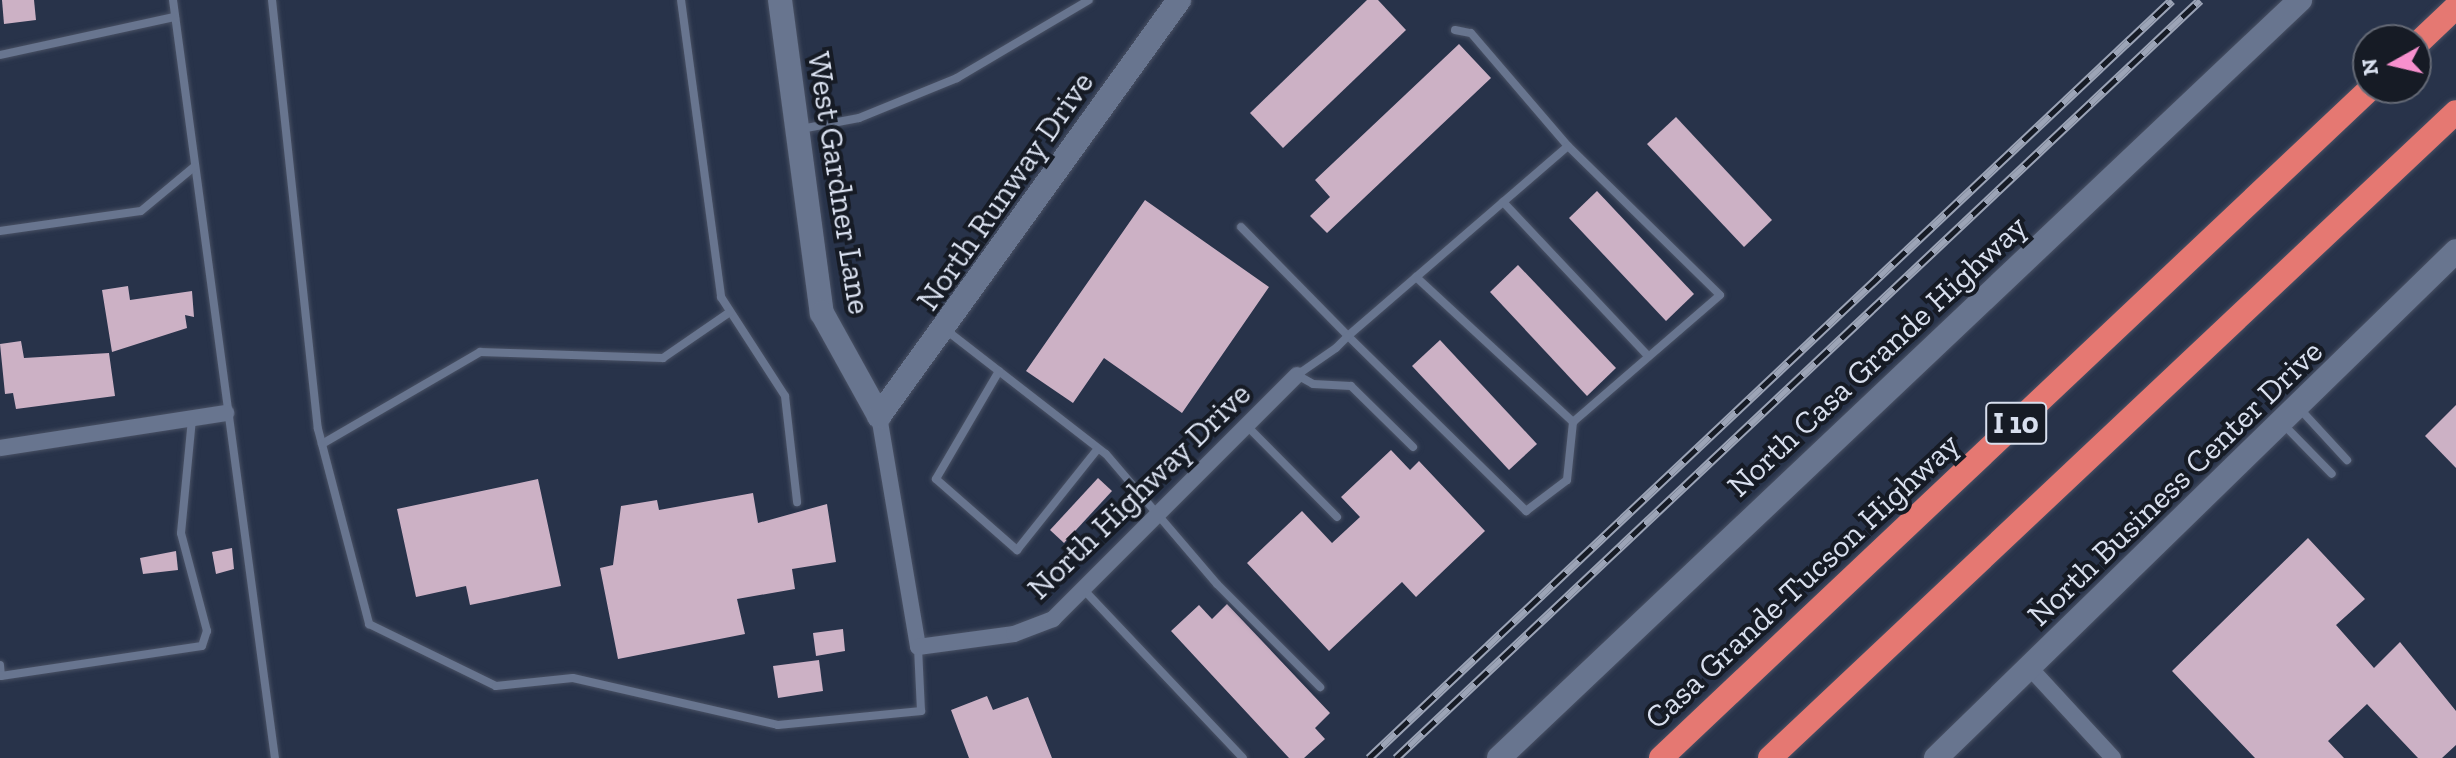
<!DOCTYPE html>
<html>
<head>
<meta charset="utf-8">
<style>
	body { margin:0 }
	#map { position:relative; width:2456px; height:758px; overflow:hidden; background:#28334a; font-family:"Zilla Slab",serif }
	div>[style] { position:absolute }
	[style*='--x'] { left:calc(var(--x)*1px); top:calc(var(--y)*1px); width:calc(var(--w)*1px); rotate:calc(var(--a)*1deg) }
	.building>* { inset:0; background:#ccb1c5 }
	.roads { filter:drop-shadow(0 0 2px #495164) drop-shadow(0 0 2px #495164) }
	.lane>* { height:8px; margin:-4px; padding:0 4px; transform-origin:4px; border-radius:4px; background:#68758f }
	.street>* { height:16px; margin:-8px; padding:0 8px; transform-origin:8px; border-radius:8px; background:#68758f }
	.secondary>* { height:24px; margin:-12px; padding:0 12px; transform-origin:12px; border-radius:12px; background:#68758f }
	.highway>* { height:24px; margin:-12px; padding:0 12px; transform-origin:12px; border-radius:12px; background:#e57872 }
	.rail>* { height:9px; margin-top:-4.5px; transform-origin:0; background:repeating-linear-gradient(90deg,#161b25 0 18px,#9ca4b6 0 36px); box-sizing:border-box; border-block:2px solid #9ca4b6 }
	span { translate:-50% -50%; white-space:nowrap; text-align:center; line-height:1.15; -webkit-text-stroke:8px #161b25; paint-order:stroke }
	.shield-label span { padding:2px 6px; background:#161b25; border:2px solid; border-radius:6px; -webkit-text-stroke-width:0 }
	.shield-label { font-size:30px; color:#d8dfee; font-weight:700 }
	.street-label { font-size:32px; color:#d8dfee }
	.north { position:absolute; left:2352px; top:24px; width:80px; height:80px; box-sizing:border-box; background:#161b25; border:2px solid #646975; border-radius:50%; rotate:262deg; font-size:22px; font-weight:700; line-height:32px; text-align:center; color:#d8dfee }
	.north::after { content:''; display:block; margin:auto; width:28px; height:36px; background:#f790ce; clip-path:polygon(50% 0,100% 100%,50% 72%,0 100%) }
</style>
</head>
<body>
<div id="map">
	<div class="building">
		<div style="clip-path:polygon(2px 0,34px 0,36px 20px,4px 24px)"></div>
		<div style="clip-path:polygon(1367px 0,1378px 0,1406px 30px,1283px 148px,1250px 113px)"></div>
		<div style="clip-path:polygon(1459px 44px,1491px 78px,1327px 233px,1310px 216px,1330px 197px,1315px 180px)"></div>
		<div style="clip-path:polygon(1676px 117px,1772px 220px,1744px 247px,1647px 144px)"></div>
		<div style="clip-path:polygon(1597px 191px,1694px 294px,1666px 321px,1569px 218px)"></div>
		<div style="clip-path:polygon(1145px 200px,1269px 287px,1182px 413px,1104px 358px,1073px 403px,1026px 371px)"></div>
		<div style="clip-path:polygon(1518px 265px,1616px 368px,1587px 396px,1490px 292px)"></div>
		<div style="clip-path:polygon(128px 286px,130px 300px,192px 291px,194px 317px,185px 315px,187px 328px,112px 352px,102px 290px)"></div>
		<div style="clip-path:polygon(1440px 340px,1537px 444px,1509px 470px,1412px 366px)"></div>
		<div style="clip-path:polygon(21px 341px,24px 358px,109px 353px,115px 396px,16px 409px,13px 393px,5px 394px,0 344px)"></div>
		<div style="clip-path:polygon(2456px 405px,2456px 468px,2425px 436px)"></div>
		<div style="clip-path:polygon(1391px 450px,1410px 470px,1419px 461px,1485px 531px,1416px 597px,1402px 582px,1329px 651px,1247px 563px,1302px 511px,1332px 543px,1360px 517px,1341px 497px)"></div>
		<div style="clip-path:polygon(1098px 478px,1112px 491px,1064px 543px,1050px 530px)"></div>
		<div style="clip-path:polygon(538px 479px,561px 586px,470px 605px,466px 586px,416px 597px,397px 509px)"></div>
		<div style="clip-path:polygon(753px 493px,758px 523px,827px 504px,836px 562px,792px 569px,795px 589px,737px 599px,745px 634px,618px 659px,600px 568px,613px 565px,621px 506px,657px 500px,659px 510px)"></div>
		<div style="clip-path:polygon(2308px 538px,2365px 599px,2336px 625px,2374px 668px,2400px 642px,2456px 711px,2456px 745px,2442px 758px,2418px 758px,2367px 704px,2328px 741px,2344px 758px,2255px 758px,2172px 671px)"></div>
		<div style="clip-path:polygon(232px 548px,234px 569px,216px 574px,212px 552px)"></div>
		<div style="clip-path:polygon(176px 551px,178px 570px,143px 574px,140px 558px)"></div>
		<div style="clip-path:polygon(1227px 604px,1330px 713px,1315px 728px,1325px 739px,1304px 758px,1289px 758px,1171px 631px,1199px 605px,1212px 619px)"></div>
		<div style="clip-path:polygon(843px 629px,845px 651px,816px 656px,813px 633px)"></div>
		<div style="clip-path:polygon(819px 660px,823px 691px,778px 698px,773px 666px)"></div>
		<div style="clip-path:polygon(987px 696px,993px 710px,1028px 697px,1052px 758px,969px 758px,951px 710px)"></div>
	</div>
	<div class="roads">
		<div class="lane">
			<div style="--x:173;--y:0;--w:765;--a:82.34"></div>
			<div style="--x:272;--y:0;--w:431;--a:83.9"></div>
			<div style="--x:318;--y:429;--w:202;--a:75.3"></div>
			<div style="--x:369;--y:624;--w:141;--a:26"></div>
			<div style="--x:496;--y:686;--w:77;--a:-5.9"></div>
			<div style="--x:573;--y:678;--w:210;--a:12.9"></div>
			<div style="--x:778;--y:725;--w:144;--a:-5.6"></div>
			<div style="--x:921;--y:711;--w:64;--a:-92.7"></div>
			<div style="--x:681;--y:0;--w:300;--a:82.3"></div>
			<div style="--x:721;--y:297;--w:118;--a:57.1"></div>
			<div style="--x:785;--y:396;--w:107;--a:83.5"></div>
			<div style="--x:1455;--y:30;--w:16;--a:11"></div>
			<div style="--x:1471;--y:33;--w:149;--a:49.4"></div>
			<div style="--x:0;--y:55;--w:179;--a:-12.3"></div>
			<div style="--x:801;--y:129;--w:59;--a:-10.7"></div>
			<div style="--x:859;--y:118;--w:106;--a:-22.2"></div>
			<div style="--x:957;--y:78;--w:153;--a:-30.6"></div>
			<div style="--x:1503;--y:202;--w:212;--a:46.7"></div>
			<div style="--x:1241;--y:227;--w:153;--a:45.5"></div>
			<div style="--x:1348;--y:336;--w:250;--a:44.5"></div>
			<div style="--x:1526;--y:511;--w:51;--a:-37.1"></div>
			<div style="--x:1567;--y:480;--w:58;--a:-84.1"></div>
			<div style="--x:1573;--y:422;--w:194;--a:-40.8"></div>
			<div style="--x:1720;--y:295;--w:213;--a:-135.6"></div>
			<div style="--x:1568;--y:146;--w:291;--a:139.2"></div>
			<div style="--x:1348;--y:336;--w:17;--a:135"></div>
			<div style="--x:1336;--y:348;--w:47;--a:145.3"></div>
			<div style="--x:1297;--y:375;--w:18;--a:29"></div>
			<div style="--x:1313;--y:384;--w:38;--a:3"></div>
			<div style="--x:1351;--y:386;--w:87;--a:44.5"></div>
			<div style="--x:0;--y:231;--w:142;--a:-8.1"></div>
			<div style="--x:141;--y:211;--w:69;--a:-39.7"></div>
			<div style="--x:1416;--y:277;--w:214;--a:42.7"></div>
			<div style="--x:946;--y:330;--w:202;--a:37.8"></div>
			<div style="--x:1106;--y:454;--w:171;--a:49.5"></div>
			<div style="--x:1217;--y:584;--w:146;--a:45"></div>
			<div style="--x:999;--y:371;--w:125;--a:120.3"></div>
			<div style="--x:936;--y:479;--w:108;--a:41.2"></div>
			<div style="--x:1017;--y:550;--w:127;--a:-51.4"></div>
			<div style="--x:2299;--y:408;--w:71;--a:47.3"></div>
			<div style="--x:2282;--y:423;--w:71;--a:45.6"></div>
			<div style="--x:1247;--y:426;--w:128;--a:45.3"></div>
			<div style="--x:322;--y:444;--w:183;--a:-30.2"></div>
			<div style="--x:480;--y:352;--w:183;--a:1.9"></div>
			<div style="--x:663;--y:358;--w:81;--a:-34.5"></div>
			<div style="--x:1084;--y:590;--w:231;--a:46.6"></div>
			<div style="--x:0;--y:665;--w:11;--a:85"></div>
			<div style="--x:1;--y:676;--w:203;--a:-8.5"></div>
			<div style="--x:202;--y:646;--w:16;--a:-72"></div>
			<div style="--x:207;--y:631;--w:101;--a:-104.9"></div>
			<div style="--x:181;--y:533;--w:116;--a:-84.5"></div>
		</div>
		<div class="street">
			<div style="--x:879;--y:416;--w:234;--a:80.4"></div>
			<div style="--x:918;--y:647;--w:97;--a:-7.7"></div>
			<div style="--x:1014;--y:634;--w:42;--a:-21"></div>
			<div style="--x:1053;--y:619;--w:345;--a:-45"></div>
			<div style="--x:0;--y:448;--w:229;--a:-8.8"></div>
			<div style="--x:2031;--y:669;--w:121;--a:47.3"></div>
		</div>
		<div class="secondary">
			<div style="--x:780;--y:0;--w:316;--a:82.4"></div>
			<div style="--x:822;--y:313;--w:118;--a:61"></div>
			<div style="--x:879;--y:416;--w:513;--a:-54.2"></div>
			<div style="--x:1499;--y:758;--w:1103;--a:-43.42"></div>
			<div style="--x:1936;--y:758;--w:726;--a:-44.27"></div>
		</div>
		<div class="highway">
			<div style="--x:2416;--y:45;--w:55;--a:-43.5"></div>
			<div style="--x:1661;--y:758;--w:976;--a:-43.34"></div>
			<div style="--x:1770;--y:758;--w:942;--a:-43.28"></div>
		</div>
	</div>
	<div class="rail">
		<div style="--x:1369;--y:758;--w:1104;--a:-43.35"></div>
		<div style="--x:1396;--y:758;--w:1105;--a:-43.31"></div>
	</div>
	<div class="shield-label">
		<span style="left:2016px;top:423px">I 10</span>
	</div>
	<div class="street-label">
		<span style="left:839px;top:183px;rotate:81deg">West Gardner Lane</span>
		<span style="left:1005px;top:191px;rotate:-55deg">North Runway Drive</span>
		<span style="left:1877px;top:356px;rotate:-43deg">North Casa Grande Highway</span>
		<span style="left:2175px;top:483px;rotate:-44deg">North Business Center Drive</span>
		<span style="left:1139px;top:491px;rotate:-44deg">North Highway Drive</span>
		<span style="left:1802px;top:581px;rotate:-43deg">Casa Grande-Tucson Highway</span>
	</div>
	<div class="north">N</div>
</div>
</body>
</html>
